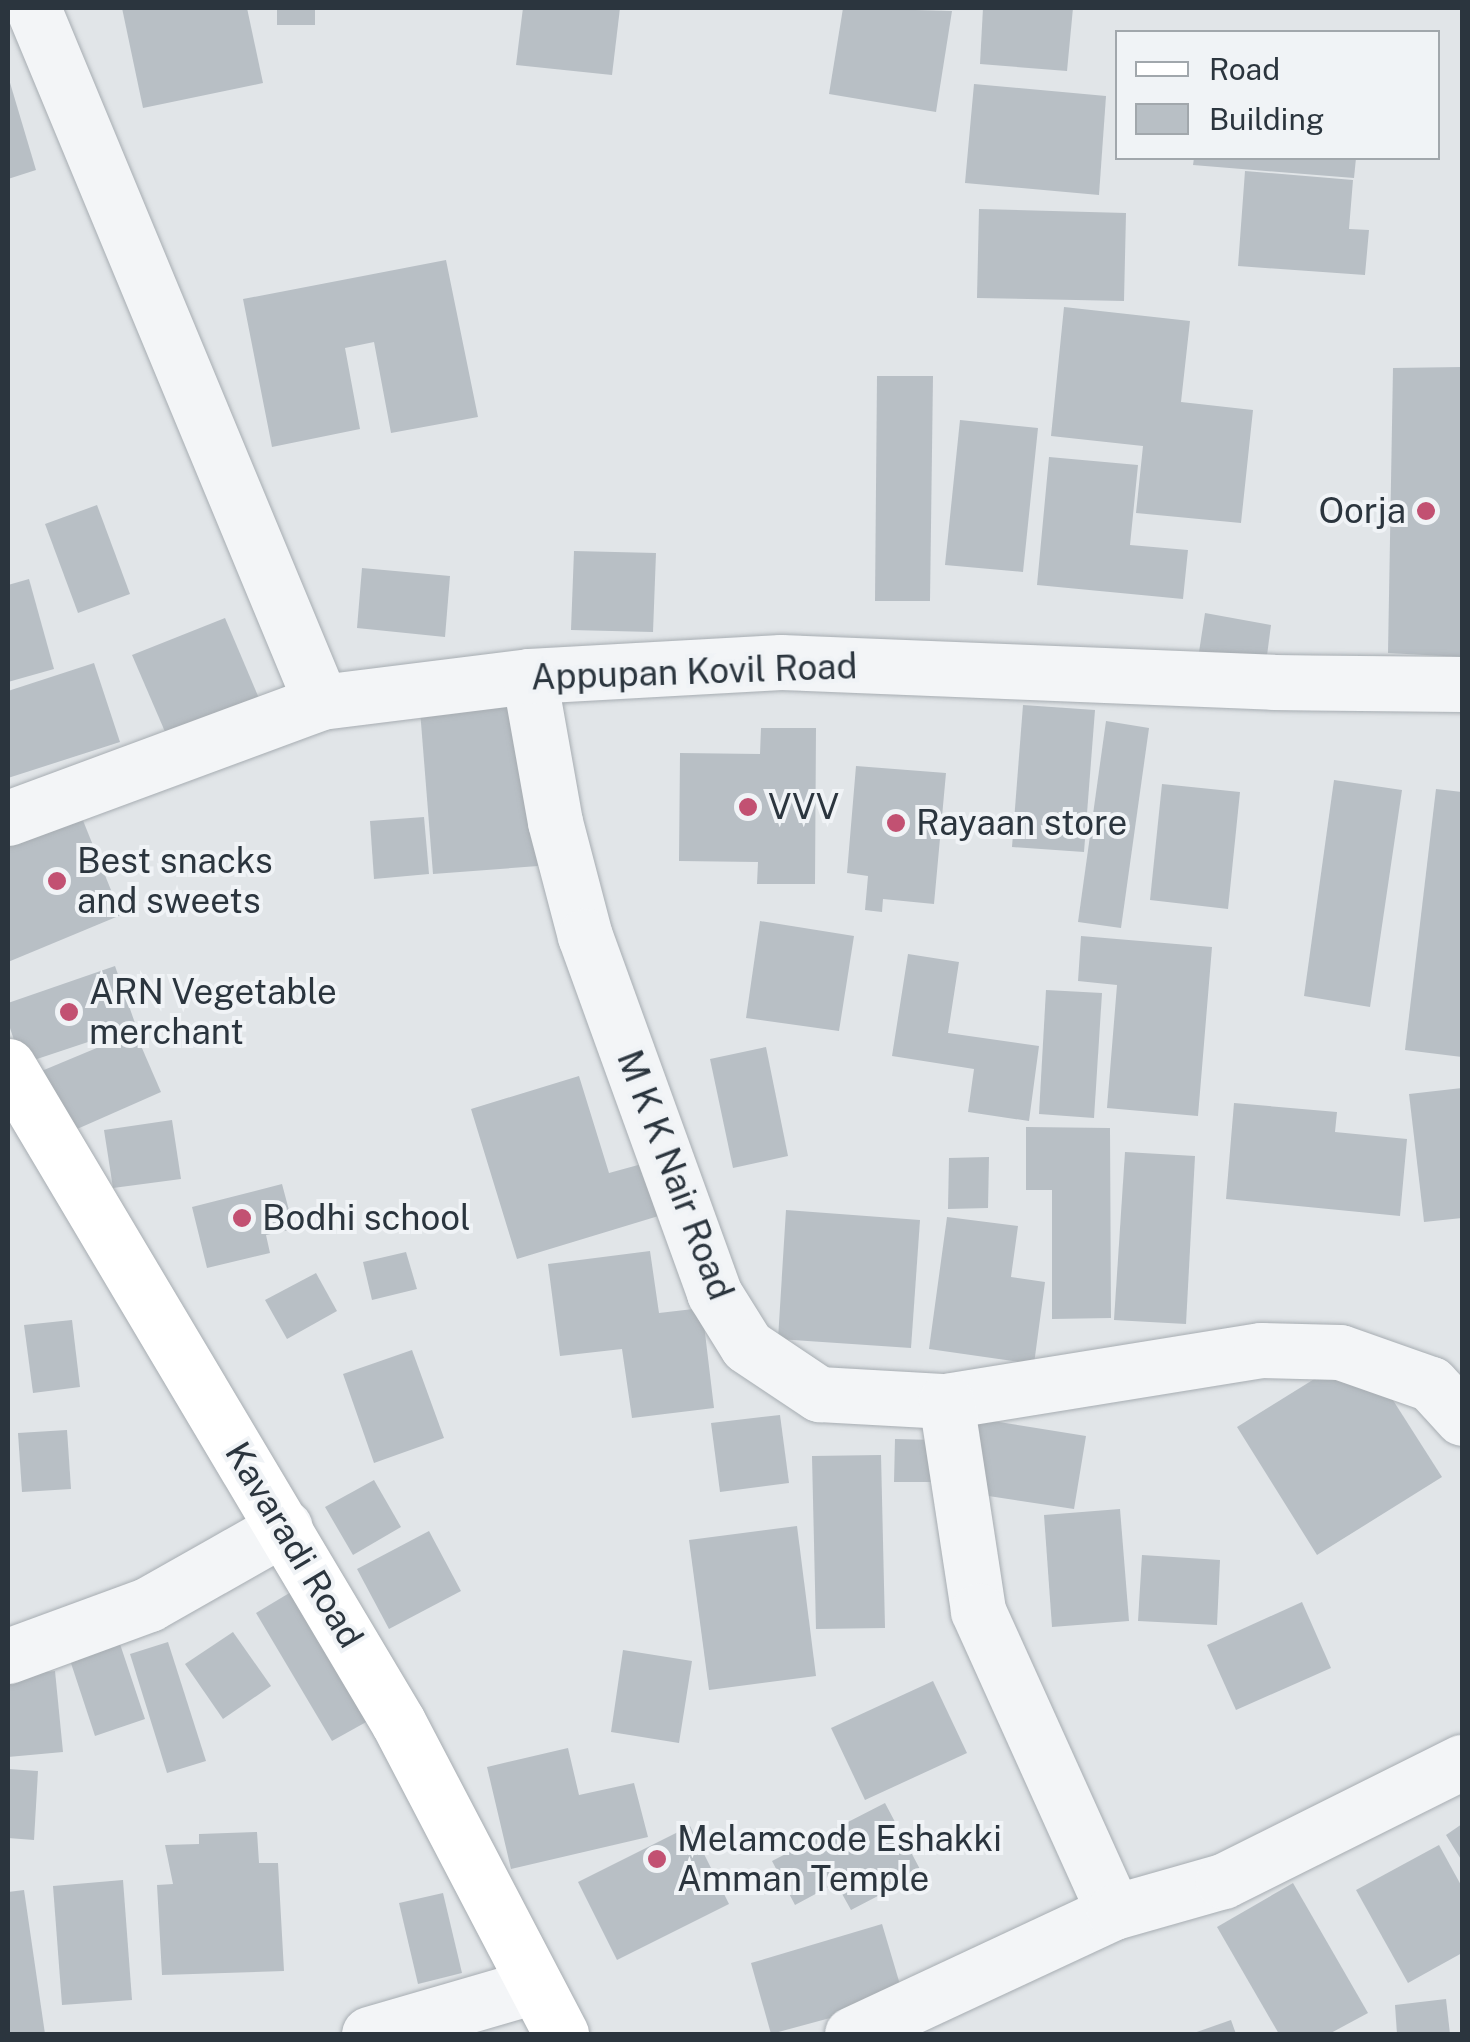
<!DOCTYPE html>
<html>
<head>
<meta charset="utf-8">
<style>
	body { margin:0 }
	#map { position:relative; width:1470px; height:2042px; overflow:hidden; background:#e1e5e8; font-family:"Public Sans",sans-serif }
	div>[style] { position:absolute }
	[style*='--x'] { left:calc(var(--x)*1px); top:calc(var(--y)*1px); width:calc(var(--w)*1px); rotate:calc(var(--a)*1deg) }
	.building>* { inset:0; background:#b8bfc5 }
	.roads { filter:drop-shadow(0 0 2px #a7adb2) drop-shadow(0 0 2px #a7adb2) }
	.minor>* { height:55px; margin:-27.5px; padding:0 27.5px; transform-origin:27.5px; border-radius:27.5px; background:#f3f5f7 }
	.secondary>* { height:55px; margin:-27.5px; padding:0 27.5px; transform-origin:27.5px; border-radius:27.5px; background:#fff }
	.dots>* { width:28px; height:28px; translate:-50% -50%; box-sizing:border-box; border:5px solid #f0f3f6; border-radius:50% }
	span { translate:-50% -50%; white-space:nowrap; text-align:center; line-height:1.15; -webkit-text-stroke:8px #f0f3f6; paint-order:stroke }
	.poi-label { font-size:35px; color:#2b353e }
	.right { translate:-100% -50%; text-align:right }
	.left { translate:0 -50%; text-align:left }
	.street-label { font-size:35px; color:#2b353e }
	.frame { position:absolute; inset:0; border:10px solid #2b353e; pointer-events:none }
	.legend { position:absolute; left:1115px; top:30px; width:325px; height:130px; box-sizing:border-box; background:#f0f3f6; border:2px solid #a1a7ac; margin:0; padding:12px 18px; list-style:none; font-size:30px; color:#2b353e }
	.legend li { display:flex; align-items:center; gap:20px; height:50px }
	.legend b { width:50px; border:2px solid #a1a7ac }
</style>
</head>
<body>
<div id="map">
	<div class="building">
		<div style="clip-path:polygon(122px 8px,247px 8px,263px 83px,143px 108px)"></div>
		<div style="clip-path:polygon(277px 8px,315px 8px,315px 25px,277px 25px)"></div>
		<div style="clip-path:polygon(523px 8px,620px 8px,612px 75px,516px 65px)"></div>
		<div style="clip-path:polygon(843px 8px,952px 11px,936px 112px,829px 94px)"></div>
		<div style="clip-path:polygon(983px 8px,1073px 8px,1067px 71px,980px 64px)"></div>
		<div style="clip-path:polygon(8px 76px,36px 170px,8px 179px)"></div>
		<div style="clip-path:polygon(974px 84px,1106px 96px,1099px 195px,965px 183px)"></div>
		<div style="clip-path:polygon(1194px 158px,1356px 158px,1354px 178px,1193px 165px)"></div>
		<div style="clip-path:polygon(1245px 171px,1353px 180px,1349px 229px,1369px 230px,1365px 275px,1238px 266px)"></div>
		<div style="clip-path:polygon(979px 209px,1126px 213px,1124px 301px,977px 298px)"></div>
		<div style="clip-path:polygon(446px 260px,478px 417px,391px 433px,374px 342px,345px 348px,360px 429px,272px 447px,243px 299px)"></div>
		<div style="clip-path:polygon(1064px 307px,1190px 321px,1181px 402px,1253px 410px,1241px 523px,1136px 513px,1143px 446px,1051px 436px)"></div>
		<div style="clip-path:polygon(1462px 367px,1462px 657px,1388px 653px,1393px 368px)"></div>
		<div style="clip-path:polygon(877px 376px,933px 376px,930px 601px,875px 601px)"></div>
		<div style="clip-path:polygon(960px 420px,1038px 428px,1023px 572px,945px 565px)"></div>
		<div style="clip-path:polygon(1049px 457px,1138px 465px,1130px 545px,1188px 550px,1183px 599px,1037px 585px)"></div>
		<div style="clip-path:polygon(97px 505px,130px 594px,78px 613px,45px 524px)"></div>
		<div style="clip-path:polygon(574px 551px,656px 553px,653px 632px,571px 630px)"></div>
		<div style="clip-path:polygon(362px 568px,450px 576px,445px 637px,357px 628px)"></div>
		<div style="clip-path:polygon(29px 579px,54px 669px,8px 682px,8px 585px)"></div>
		<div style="clip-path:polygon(1205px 613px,1271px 625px,1266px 663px,1199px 652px)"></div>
		<div style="clip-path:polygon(225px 618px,266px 715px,172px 748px,132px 655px)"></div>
		<div style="clip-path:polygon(94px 663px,120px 742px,8px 778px,8px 691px)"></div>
		<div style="clip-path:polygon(524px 702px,538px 866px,433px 874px,420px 710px)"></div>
		<div style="clip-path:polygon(1023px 705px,1095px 710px,1084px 852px,1012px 847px)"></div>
		<div style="clip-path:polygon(1106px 721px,1149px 728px,1121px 928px,1078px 922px)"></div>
		<div style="clip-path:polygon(761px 728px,816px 728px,815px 884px,757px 884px,758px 862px,679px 861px,680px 753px,760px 754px)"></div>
		<div style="clip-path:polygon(856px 766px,946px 773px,934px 904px,883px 899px,882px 912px,865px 910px,868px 876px,847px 873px)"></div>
		<div style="clip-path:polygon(1334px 780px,1402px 790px,1370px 1007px,1304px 996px)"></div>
		<div style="clip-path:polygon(1162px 784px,1240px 792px,1228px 909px,1150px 900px)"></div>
		<div style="clip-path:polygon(1436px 789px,1462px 792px,1462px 1057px,1405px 1050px)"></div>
		<div style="clip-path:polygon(80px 813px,121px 915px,8px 962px,8px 847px)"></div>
		<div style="clip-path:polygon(424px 817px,429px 874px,374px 879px,370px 821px)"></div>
		<div style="clip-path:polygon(760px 921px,854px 936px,839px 1031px,746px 1018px)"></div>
		<div style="clip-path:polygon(1081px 936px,1212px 947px,1198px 1116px,1107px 1108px,1117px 985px,1078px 981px)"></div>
		<div style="clip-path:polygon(908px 954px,959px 962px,948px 1033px,1039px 1046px,1029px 1121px,968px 1112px,974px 1069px,892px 1056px)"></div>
		<div style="clip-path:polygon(115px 966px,136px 1026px,22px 1064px,8px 1022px,8px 1003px)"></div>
		<div style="clip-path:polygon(1046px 990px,1102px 993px,1094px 1118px,1039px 1114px)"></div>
		<div style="clip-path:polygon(135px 1032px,161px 1092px,59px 1137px,32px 1075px)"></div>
		<div style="clip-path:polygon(766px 1047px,788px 1156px,733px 1168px,710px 1059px)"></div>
		<div style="clip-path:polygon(579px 1076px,609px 1173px,660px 1159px,675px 1211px,517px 1259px,471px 1109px)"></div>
		<div style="clip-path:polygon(1462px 1088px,1462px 1218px,1424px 1222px,1409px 1094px)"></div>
		<div style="clip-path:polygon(1234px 1103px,1337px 1112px,1335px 1132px,1407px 1139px,1400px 1216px,1226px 1199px)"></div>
		<div style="clip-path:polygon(172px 1120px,181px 1179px,113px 1188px,104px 1130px)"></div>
		<div style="clip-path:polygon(1026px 1127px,1110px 1128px,1111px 1318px,1052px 1319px,1052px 1190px,1026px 1190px)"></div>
		<div style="clip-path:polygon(1125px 1152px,1195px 1156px,1186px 1324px,1114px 1320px)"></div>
		<div style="clip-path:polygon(989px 1157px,988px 1208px,948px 1209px,949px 1158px)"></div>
		<div style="clip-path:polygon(282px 1184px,294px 1229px,266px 1235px,270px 1253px,207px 1268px,192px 1207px)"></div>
		<div style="clip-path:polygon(786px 1210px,920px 1220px,911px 1348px,778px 1339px)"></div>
		<div style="clip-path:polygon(947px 1217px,1018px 1226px,1011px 1277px,1045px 1282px,1034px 1364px,929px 1349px)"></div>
		<div style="clip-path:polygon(650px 1251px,659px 1313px,702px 1308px,714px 1408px,632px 1418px,622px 1349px,560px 1356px,548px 1264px)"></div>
		<div style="clip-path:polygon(406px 1252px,417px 1289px,372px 1300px,363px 1262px)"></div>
		<div style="clip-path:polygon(316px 1273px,337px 1311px,287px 1339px,265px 1300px)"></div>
		<div style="clip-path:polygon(72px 1320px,80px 1387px,33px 1393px,24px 1325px)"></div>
		<div style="clip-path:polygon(412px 1350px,444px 1438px,374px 1463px,343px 1374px)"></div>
		<div style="clip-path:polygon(1361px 1350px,1442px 1477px,1317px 1555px,1237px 1427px)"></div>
		<div style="clip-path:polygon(780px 1415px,789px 1483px,720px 1492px,711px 1423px)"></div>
		<div style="clip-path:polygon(980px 1419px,1086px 1436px,1074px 1509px,969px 1493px,966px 1458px)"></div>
		<div style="clip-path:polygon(67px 1430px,71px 1489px,22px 1492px,18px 1433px)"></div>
		<div style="clip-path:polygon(895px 1439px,935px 1440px,934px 1482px,894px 1482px)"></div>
		<div style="clip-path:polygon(881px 1455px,885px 1628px,816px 1629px,812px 1456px)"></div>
		<div style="clip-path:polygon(374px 1480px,401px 1527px,353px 1555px,325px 1507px)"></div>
		<div style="clip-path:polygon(1120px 1509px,1129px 1621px,1052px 1627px,1044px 1515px)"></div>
		<div style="clip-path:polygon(797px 1526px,816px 1676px,709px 1690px,689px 1540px)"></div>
		<div style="clip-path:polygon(429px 1531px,461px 1591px,389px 1629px,357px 1569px)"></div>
		<div style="clip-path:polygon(1142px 1555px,1220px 1560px,1217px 1625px,1138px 1621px)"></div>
		<div style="clip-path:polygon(291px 1592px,368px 1721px,332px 1741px,256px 1613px)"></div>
		<div style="clip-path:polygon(1302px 1602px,1331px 1668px,1236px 1710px,1207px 1645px)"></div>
		<div style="clip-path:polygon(116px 1632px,145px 1719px,95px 1736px,66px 1648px)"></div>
		<div style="clip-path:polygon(233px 1632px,271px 1686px,223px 1719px,185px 1664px)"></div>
		<div style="clip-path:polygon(168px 1642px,206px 1761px,167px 1773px,130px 1654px)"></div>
		<div style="clip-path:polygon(623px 1650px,692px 1661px,679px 1743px,611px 1732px)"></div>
		<div style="clip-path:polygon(55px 1671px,63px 1752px,8px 1757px,8px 1676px)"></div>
		<div style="clip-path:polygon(933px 1681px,967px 1753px,865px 1800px,831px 1728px)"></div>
		<div style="clip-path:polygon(568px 1748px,579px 1795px,634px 1783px,648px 1837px,511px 1869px,487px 1767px)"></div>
		<div style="clip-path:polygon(8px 1769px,38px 1771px,34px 1840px,8px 1838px)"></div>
		<div style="clip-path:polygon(885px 1803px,922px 1873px,851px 1910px,836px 1883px,795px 1905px,772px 1861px)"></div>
		<div style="clip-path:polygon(1462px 1824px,1462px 1861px,1446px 1835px)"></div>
		<div style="clip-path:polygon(690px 1826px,729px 1904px,617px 1960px,578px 1882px)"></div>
		<div style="clip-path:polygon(257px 1832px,259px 1863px,278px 1863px,284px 1971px,162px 1975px,157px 1885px,173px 1884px,165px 1845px,199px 1844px,199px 1834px)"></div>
		<div style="clip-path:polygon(1439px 1845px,1462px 1887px,1462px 1953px,1408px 1983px,1356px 1890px)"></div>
		<div style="clip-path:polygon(123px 1880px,132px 2000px,62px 2005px,53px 1886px)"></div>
		<div style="clip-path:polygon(1293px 1883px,1368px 2013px,1329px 2034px,1279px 2034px,1217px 1927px)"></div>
		<div style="clip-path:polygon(24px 1890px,45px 2034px,8px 2034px,8px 1892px)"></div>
		<div style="clip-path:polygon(443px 1893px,462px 1973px,418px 1984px,399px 1903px)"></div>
		<div style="clip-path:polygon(882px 1924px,904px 1998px,771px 2034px,751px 1963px)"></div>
		<div style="clip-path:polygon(1446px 1999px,1450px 2034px,1397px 2034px,1395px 2005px)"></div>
		<div style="clip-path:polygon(1231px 2020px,1236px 2034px,1191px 2034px)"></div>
	</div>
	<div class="roads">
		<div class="minor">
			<div style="--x:33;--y:8;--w:751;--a:67.46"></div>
			<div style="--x:529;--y:676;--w:148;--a:79.9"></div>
			<div style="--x:555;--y:822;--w:118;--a:75.3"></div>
			<div style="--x:585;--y:936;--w:380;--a:70.1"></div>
			<div style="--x:714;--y:1293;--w:62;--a:58.1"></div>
			<div style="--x:747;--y:1346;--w:87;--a:33.7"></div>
			<div style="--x:819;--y:1394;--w:127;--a:3.2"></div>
			<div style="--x:946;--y:1401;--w:319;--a:-9.2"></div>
			<div style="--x:1261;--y:1350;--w:79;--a:1.5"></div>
			<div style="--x:1340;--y:1352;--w:96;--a:19.4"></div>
			<div style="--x:1431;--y:1384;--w:46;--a:47.6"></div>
			<div style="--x:8;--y:818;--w:334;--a:-20.3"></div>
			<div style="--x:321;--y:702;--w:210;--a:-7.1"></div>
			<div style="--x:529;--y:676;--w:252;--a:-3.2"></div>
			<div style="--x:781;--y:662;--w:492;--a:2.3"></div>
			<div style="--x:1273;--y:682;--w:189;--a:0.6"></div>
			<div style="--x:946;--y:1401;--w:212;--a:81.3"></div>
			<div style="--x:978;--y:1611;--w:330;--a:65.7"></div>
			<div style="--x:8;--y:1656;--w:150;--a:-20.2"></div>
			<div style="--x:149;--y:1604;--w:156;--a:-29.5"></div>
			<div style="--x:369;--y:2034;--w:172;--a:-16.2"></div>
			<div style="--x:852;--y:2034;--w:289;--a:-25"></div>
			<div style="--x:1114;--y:1912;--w:113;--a:-15.9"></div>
			<div style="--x:1223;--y:1881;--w:267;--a:-26.5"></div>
		</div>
		<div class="secondary">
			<div style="--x:8;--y:1066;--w:763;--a:59.27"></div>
			<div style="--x:398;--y:1722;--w:352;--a:62.4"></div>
		</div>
	</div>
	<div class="dots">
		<div style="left:1426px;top:511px;background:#c25172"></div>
		<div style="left:748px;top:807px;background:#c25172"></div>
		<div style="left:896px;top:823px;background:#c25172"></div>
		<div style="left:57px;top:881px;background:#c25172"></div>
		<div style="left:69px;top:1012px;background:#c25172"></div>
		<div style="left:242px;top:1218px;background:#c25172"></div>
		<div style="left:657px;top:1859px;background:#c25172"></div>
	</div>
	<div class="poi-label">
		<span class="right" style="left:1406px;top:511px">Oorja</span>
		<span class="left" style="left:768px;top:807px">VVV</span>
		<span class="left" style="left:916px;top:823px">Rayaan store</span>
		<span class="left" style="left:77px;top:881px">Best snacks<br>and sweets</span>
		<span class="left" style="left:89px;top:1012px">ARN Vegetable<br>merchant</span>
		<span class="left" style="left:262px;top:1218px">Bodhi school</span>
		<span class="left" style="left:677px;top:1859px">Melamcode Eshakki<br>Amman Temple</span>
	</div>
	<div class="street-label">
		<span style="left:694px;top:672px;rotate:-2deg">Appupan Kovil Road</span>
		<span style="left:675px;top:1175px;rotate:69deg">M K K Nair Road</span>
		<span style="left:294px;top:1545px;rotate:59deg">Kavaradi Road</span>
	</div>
	<div class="frame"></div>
	<ul class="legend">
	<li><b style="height:12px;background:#fff"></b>Road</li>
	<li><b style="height:28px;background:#b8bfc5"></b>Building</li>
	</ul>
</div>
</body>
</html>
